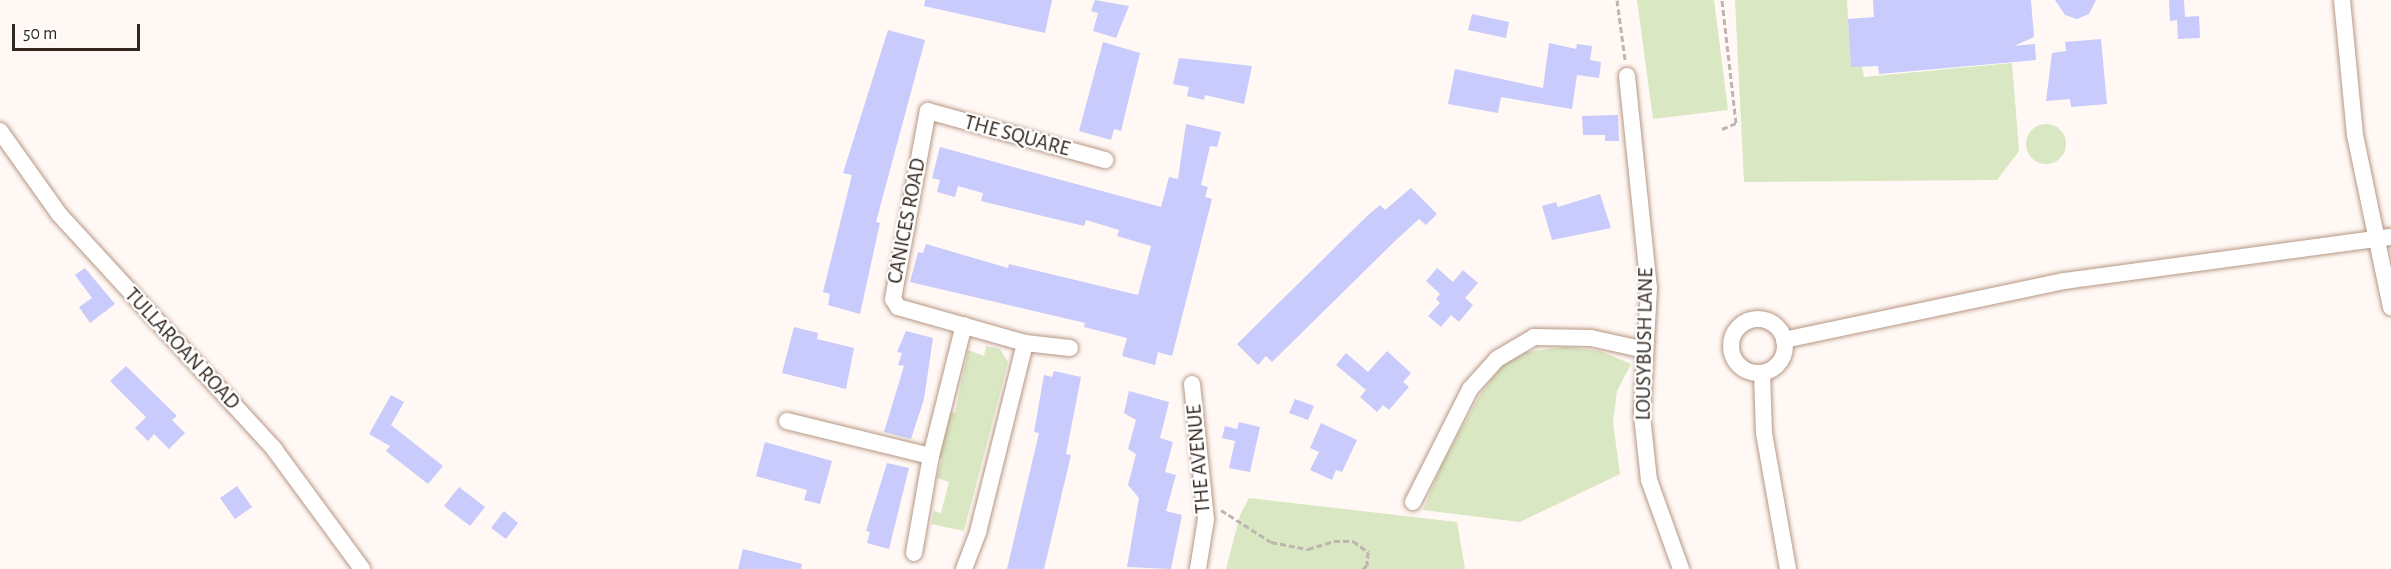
<!DOCTYPE html>
<html>
<head>
<meta charset="utf-8">
<style>
	body { margin:0 }
	#map { position:relative; width:2391px; height:569px; overflow:hidden; background:#fff8f4; font-family:"Alegreya Sans",sans-serif }
	div>[style] { position:absolute }
	[style*='--x'] { left:calc(var(--x)*1px); top:calc(var(--y)*1px); width:calc(var(--w)*1px); rotate:calc(var(--a)*1deg) }
	.green>* { inset:0; background:#d9e7c2 }
	.round { border-radius:50% }
	.building>* { inset:0; background:#c8cbfb }
	.path>* { height:3px; margin-top:-1.5px; transform-origin:0; background:repeating-linear-gradient(90deg,#bdb5b0 0 6px,transparent 0 9px) }
	.roads { filter:drop-shadow(0 0 2px #b69784) drop-shadow(0 0 2px #b69784) }
	.minor>* { height:16px; margin:-8px; padding:0 8px; transform-origin:8px; border-radius:8px; background:#fff }
	.minor>.ring { margin:-8px; padding:0; box-sizing:content-box; background:none; border:16px solid #fff; border-radius:50% }
	span { translate:-50% -50%; white-space:nowrap; text-align:center; line-height:1.15; -webkit-text-stroke:4.5px #fff; paint-order:stroke }
	.street-label { font-size:21px; color:#32261e }
	.scale { position:absolute; left:12px; top:24px; width:128px; height:27px; box-sizing:border-box; border:3px solid #32261e; border-top:0; padding-left:8px; font-size:18px; line-height:21px; white-space:nowrap; color:#32261e; -webkit-text-stroke:4px #fff; paint-order:stroke }
</style>
</head>
<body>
<div id="map">
	<div class="green">
		<div style="clip-path:polygon(1637px 0,1714px 0,1728px 110px,1653px 119px)"></div>
		<div style="clip-path:polygon(1735px 0,1847px 0,1851px 66px,1862px 66px,1864px 77px,2012px 63px,2019px 151px,1997px 180px,1744px 182px)"></div>
		<div class="round" style="left:2026px;top:124px;width:40px;height:40px"></div>
		<div style="clip-path:polygon(986px 346px,1000px 349px,1008px 362px,964px 531px,931px 524px,934px 511px,941px 513px,949px 482px,937px 478px,942px 459px,938px 458px,949px 412px,955px 413px,968px 350px,984px 356px)"></div>
		<div style="clip-path:polygon(1567px 347px,1600px 351px,1631px 364px,1617px 391px,1613px 422px,1620px 474px,1520px 522px,1423px 510px,1442px 464px,1481px 393px,1502px 366px,1525px 352px)"></div>
		<div style="clip-path:polygon(1249px 498px,1457px 522px,1465px 569px,1226px 569px,1240px 515px)"></div>
	</div>
	<div class="building">
		<div style="clip-path:polygon(925px 0,1052px 0,1045px 33px,924px 6px)"></div>
		<div style="clip-path:polygon(1095px 0,1129px 6px,1116px 38px,1093px 31px,1098px 13px,1091px 11px)"></div>
		<div style="clip-path:polygon(1873px 0,2031px 0,2034px 37px,2014px 46px,2035px 44px,2036px 60px,1879px 74px,1878px 66px,1851px 67px,1848px 19px,1874px 17px)"></div>
		<div style="clip-path:polygon(2055px 0,2096px 0,2089px 14px,2077px 19px,2065px 15px)"></div>
		<div style="clip-path:polygon(2169px 0,2184px 0,2185px 17px,2199px 16px,2200px 38px,2178px 39px,2177px 20px,2170px 21px)"></div>
		<div style="clip-path:polygon(1472px 14px,1509px 22px,1506px 38px,1468px 30px)"></div>
		<div style="clip-path:polygon(888px 30px,925px 40px,876px 222px,880px 223px,860px 314px,828px 305px,830px 294px,823px 292px,852px 175px,843px 173px)"></div>
		<div style="clip-path:polygon(2101px 39px,2107px 104px,2071px 107px,2070px 99px,2046px 101px,2052px 53px,2066px 51px,2065px 42px)"></div>
		<div style="clip-path:polygon(1103px 42px,1140px 53px,1121px 131px,1114px 129px,1111px 140px,1079px 131px)"></div>
		<div style="clip-path:polygon(1549px 43px,1576px 49px,1577px 44px,1592px 46px,1590px 60px,1601px 62px,1599px 78px,1577px 75px,1572px 109px,1501px 97px,1498px 113px,1448px 104px,1455px 69px,1543px 88px)"></div>
		<div style="clip-path:polygon(1179px 58px,1252px 66px,1244px 104px,1205px 95px,1204px 100px,1187px 96px,1189px 87px,1173px 84px)"></div>
		<div style="clip-path:polygon(1618px 115px,1619px 141px,1605px 141px,1605px 135px,1583px 135px,1582px 116px)"></div>
		<div style="clip-path:polygon(1186px 124px,1221px 132px,1217px 147px,1210px 146px,1201px 185px,1208px 187px,1205px 197px,1212px 199px,1172px 356px,1158px 352px,1155px 365px,1122px 356px,1127px 338px,1084px 327px,1085px 323px,910px 282px,918px 252px,923px 253px,926px 244px,1008px 268px,1009px 264px,1138px 295px,1151px 246px,1117px 236px,1119px 230px,1086px 220px,1084px 226px,981px 201px,983px 193px,958px 186px,955px 197px,937px 192px,940px 180px,932px 178px,940px 147px,1161px 207px,1169px 177px,1178px 179px)"></div>
		<div style="clip-path:polygon(1411px 188px,1437px 214px,1426px 225px,1419px 219px,1394px 242px,1272px 362px,1266px 356px,1258px 365px,1237px 344px,1367px 216px,1380px 205px,1385px 210px)"></div>
		<div style="clip-path:polygon(1600px 194px,1611px 228px,1552px 240px,1542px 206px,1556px 202px,1558px 207px)"></div>
		<div style="clip-path:polygon(85px 268px,115px 304px,90px 323px,79px 307px,92px 298px,75px 275px)"></div>
		<div style="clip-path:polygon(1437px 268px,1453px 282px,1463px 270px,1478px 283px,1465px 298px,1473px 305px,1459px 322px,1451px 315px,1441px 327px,1428px 316px,1440px 303px,1436px 299px,1440px 294px,1426px 281px)"></div>
		<div style="clip-path:polygon(794px 327px,818px 333px,817px 339px,854px 348px,846px 389px,782px 373px)"></div>
		<div style="clip-path:polygon(906px 331px,933px 338px,924px 399px,911px 439px,884px 432px,904px 366px,898px 365px,902px 353px,897px 352px)"></div>
		<div style="clip-path:polygon(1387px 351px,1411px 373px,1403px 382px,1409px 387px,1389px 410px,1383px 405px,1377px 412px,1360px 397px,1366px 390px,1336px 365px,1346px 353px,1368px 372px)"></div>
		<div style="clip-path:polygon(126px 366px,177px 416px,172px 420px,185px 433px,169px 449px,154px 434px,148px 441px,135px 428px,146px 417px,110px 381px)"></div>
		<div style="clip-path:polygon(1054px 371px,1081px 377px,1066px 454px,1071px 455px,1044px 569px,1007px 569px,1039px 433px,1034px 432px,1044px 375px,1052px 377px)"></div>
		<div style="clip-path:polygon(1129px 391px,1169px 402px,1160px 438px,1173px 442px,1165px 472px,1176px 475px,1166px 511px,1182px 515px,1171px 569px,1127px 567px,1139px 498px,1128px 485px,1136px 454px,1128px 449px,1136px 420px,1124px 413px)"></div>
		<div style="clip-path:polygon(391px 395px,404px 402px,391px 425px,443px 466px,428px 484px,386px 451px,390px 446px,369px 434px)"></div>
		<div style="clip-path:polygon(1295px 399px,1314px 406px,1308px 420px,1289px 413px)"></div>
		<div style="clip-path:polygon(1239px 422px,1260px 427px,1250px 472px,1229px 468px,1235px 441px,1222px 438px,1225px 426px,1237px 429px)"></div>
		<div style="clip-path:polygon(1321px 423px,1357px 440px,1342px 472px,1336px 470px,1332px 480px,1310px 470px,1319px 452px,1310px 448px)"></div>
		<div style="clip-path:polygon(765px 442px,832px 461px,820px 504px,804px 500px,807px 490px,756px 476px)"></div>
		<div style="clip-path:polygon(887px 463px,909px 468px,889px 549px,867px 543px,870px 532px,866px 531px)"></div>
		<div style="clip-path:polygon(237px 486px,252px 507px,235px 519px,220px 498px)"></div>
		<div style="clip-path:polygon(459px 487px,485px 507px,470px 526px,444px 506px)"></div>
		<div style="clip-path:polygon(504px 511px,518px 523px,506px 539px,491px 528px)"></div>
		<div style="clip-path:polygon(743px 549px,802px 564px,801px 569px,738px 569px)"></div>
	</div>
	<div class="path">
		<div style="--x:1617;--y:0;--w:60;--a:82.3"></div>
		<div style="--x:1722;--y:129;--w:15;--a:-23"></div>
		<div style="--x:1736;--y:123;--w:124;--a:-96.5"></div>
		<div style="--x:1221;--y:510;--w:59;--a:32.6"></div>
		<div style="--x:1271;--y:542;--w:38;--a:11"></div>
		<div style="--x:1308;--y:549;--w:27;--a:-17"></div>
		<div style="--x:1334;--y:541;--w:19;--a:0"></div>
		<div style="--x:1353;--y:541;--w:19;--a:36"></div>
		<div style="--x:1368;--y:552;--w:13;--a:94"></div>
		<div style="--x:1367;--y:565;--w:6;--a:135"></div>
	</div>
	<div class="roads">
		<div class="minor">
			<div style="--x:2342;--y:0;--w:136;--a:84.5"></div>
			<div style="--x:2355;--y:135;--w:176;--a:78.2"></div>
			<div style="--x:1627;--y:76;--w:213;--a:84.1"></div>
			<div style="--x:1649;--y:288;--w:127;--a:93.2"></div>
			<div style="--x:1642;--y:415;--w:65;--a:83.9"></div>
			<div style="--x:1649;--y:480;--w:95;--a:70.2"></div>
			<div style="--x:0;--y:131;--w:102;--a:54.6"></div>
			<div style="--x:59;--y:214;--w:319;--a:47.5"></div>
			<div style="--x:274;--y:449;--w:149;--a:53.7"></div>
			<div class="ring" style="left:1731px;top:319px;width:38px;height:38px"></div>
			<div style="--x:1784;--y:340;--w:286;--a:-11.9"></div>
			<div style="--x:2064;--y:281;--w:330;--a:-7.7"></div>
			<div style="--x:1070;--y:348;--w:45;--a:-173.7"></div>
			<div style="--x:1025;--y:343;--w:132;--a:-164.2"></div>
			<div style="--x:898;--y:307;--w:9;--a:-122"></div>
			<div style="--x:893;--y:299;--w:191;--a:-79.5"></div>
			<div style="--x:928;--y:111;--w:184;--a:15.5"></div>
			<div style="--x:1762;--y:373;--w:60;--a:88.1"></div>
			<div style="--x:1764;--y:433;--w:138;--a:80"></div>
			<div style="--x:1192;--y:384;--w:136;--a:84.1"></div>
			<div style="--x:1206;--y:519;--w:51;--a:99.1"></div>
			<div style="--x:787;--y:421;--w:148;--a:13.7"></div>
			<div style="--x:1413;--y:502;--w:127;--a:-63.2"></div>
			<div style="--x:1470;--y:389;--w:40;--a:-48"></div>
			<div style="--x:1497;--y:359;--w:43;--a:-30.7"></div>
			<div style="--x:1534;--y:337;--w:57;--a:1"></div>
			<div style="--x:1591;--y:338;--w:55;--a:12.5"></div>
			<div style="--x:914;--y:553;--w:98;--a:-80.1"></div>
			<div style="--x:931;--y:456;--w:135;--a:-75.9"></div>
			<div style="--x:964;--y:569;--w:40;--a:-69"></div>
			<div style="--x:978;--y:532;--w:195;--a:-76"></div>
		</div>
	</div>
	<div class="street-label">
		<span style="left:1017px;top:136px;rotate:15deg">THE SQUARE</span>
		<span style="left:907px;top:221px;rotate:-79deg">CANICES ROAD</span>
		<span style="left:1645px;top:344px;rotate:-89deg">LOUSYBUSH LANE</span>
		<span style="left:182px;top:349px;rotate:47deg">TULLAROAN ROAD</span>
		<span style="left:1199px;top:459px;rotate:-95deg">THE AVENUE</span>
	</div>
	<div class="scale">50 m</div>
</div>
</body>
</html>
